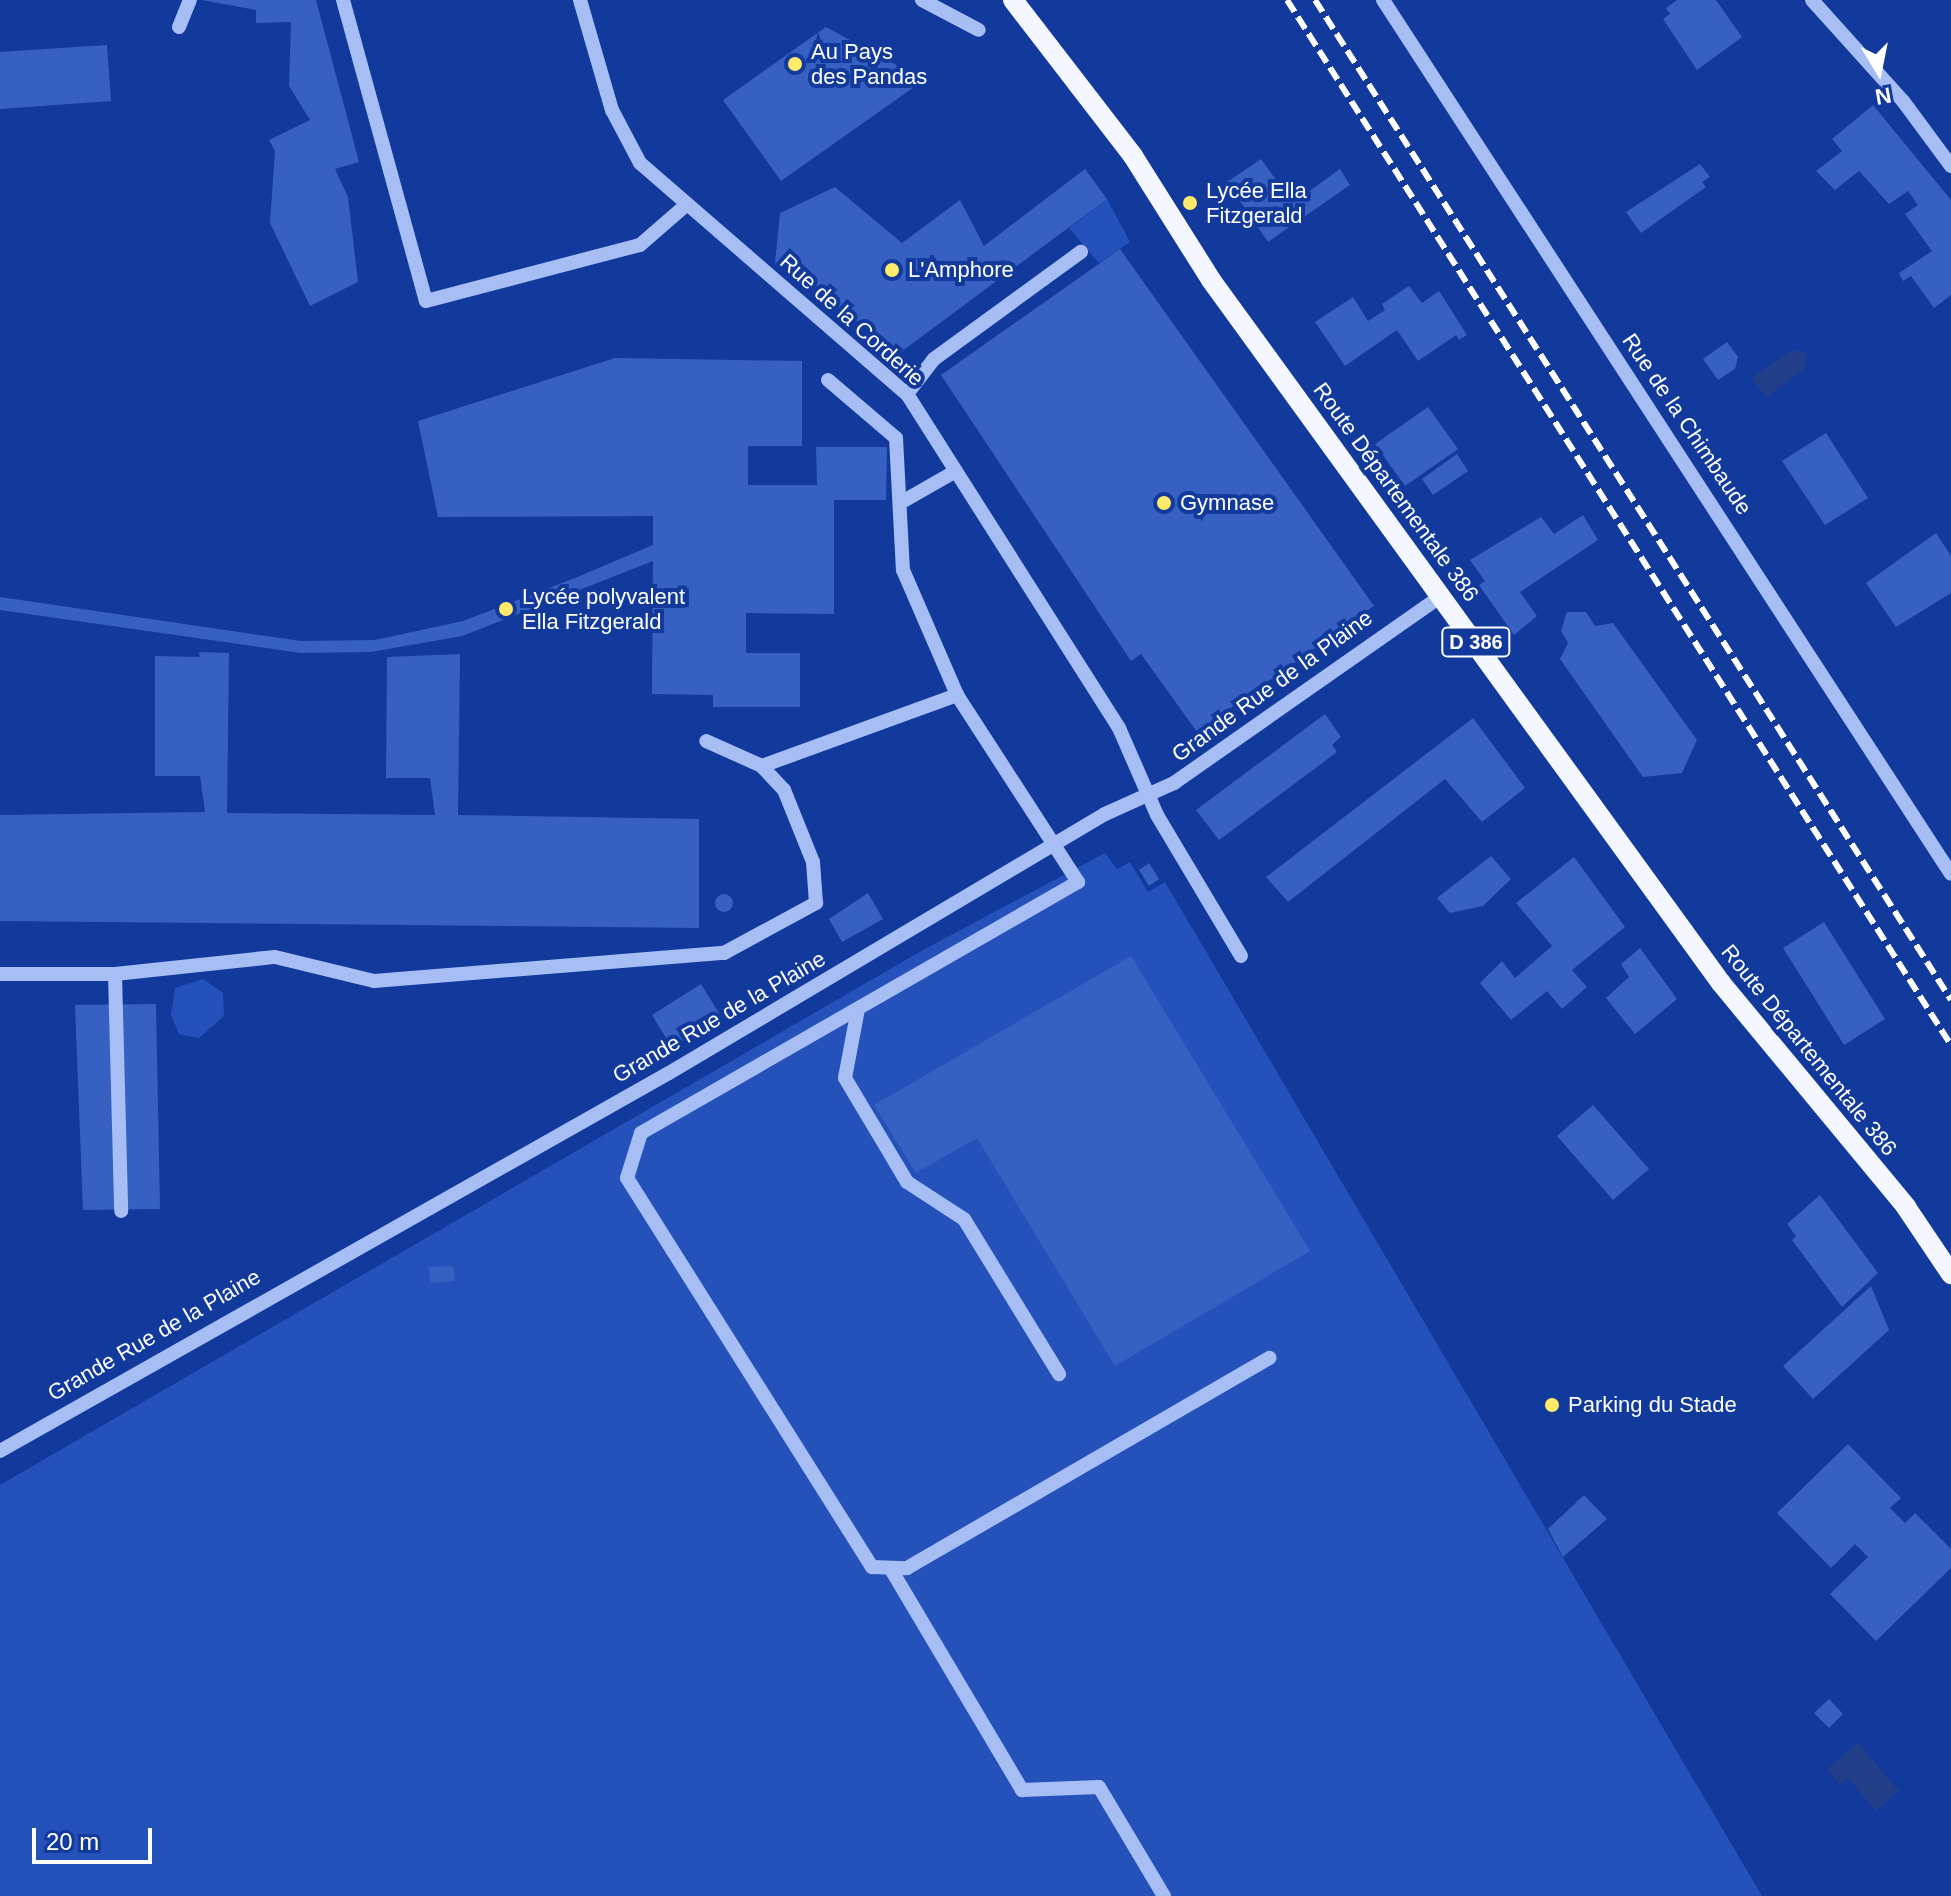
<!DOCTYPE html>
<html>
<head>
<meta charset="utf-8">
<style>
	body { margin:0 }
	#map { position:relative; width:1951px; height:1896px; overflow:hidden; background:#123a9c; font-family:Arial,sans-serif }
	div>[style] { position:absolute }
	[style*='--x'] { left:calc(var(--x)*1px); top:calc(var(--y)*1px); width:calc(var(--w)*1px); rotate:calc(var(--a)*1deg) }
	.green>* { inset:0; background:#2552ba }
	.water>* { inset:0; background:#233f8a }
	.building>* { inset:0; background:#3660c2 }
	.round { border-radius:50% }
	.minor>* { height:14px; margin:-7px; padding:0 7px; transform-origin:7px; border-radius:7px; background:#a7bef4 }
	.major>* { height:20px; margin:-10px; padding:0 10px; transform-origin:10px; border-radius:10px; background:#f4f7ff }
	.rail>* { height:6px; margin-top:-3px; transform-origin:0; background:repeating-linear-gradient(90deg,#fff 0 14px,transparent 0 20px) }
	.dots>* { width:22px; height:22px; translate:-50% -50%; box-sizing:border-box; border:4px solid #123a9c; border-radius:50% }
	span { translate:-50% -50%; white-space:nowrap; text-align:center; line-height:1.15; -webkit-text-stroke:8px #123a9c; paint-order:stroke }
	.shield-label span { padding:2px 6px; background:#123a9c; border:2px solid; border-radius:6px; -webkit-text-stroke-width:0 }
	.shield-label { font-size:20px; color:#fff; font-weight:700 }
	.poi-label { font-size:22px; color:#fff }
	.left { translate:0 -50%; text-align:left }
	.street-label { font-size:22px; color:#fff }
	.north { position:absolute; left:1839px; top:32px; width:80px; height:80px; -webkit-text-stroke:6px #123a9c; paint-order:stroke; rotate:170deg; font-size:22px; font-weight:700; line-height:32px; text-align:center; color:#fff }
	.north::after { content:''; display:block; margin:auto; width:28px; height:36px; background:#fff; clip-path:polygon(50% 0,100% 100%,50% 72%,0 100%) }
	.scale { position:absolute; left:32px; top:1828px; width:120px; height:36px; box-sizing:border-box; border:4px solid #fff; border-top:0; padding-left:10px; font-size:24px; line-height:28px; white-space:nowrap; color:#fff; -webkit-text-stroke:6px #123a9c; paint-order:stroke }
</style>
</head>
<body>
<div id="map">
	<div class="green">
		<div style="clip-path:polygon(1107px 199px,1130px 242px,1099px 263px,1069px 228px)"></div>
		<div style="clip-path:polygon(1105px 853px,1117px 869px,1130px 862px,1148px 892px,1165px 882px,1762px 1896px,0 1896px,0 1485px,923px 950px)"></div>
		<div style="clip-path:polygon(203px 979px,223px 993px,224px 1016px,199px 1038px,179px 1034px,171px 1015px,175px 988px)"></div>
	</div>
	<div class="water">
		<div style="clip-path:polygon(1791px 350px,1807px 353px,1805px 369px,1766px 397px,1752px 378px)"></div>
		<div style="clip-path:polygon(1858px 1743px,1899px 1791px,1876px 1811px,1848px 1778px,1840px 1784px,1827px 1769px)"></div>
	</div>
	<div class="building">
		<div style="clip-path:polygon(202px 0,316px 0,359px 162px,335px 169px,348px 197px,358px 282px,310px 306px,270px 223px,275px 151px,269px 140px,310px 120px,289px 86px,291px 22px,256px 23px,256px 10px)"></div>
		<div style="clip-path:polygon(1677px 0,1716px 0,1742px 37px,1697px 70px,1663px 19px,1670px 14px,1666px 8px)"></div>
		<div style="clip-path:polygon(826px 27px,924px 80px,781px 181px,723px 100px)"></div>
		<div style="clip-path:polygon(107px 45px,111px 101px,0 109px,0 52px)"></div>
		<div style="clip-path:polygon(1873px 105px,1951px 200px,1951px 295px,1934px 308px,1911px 276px,1903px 281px,1899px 273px,1932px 251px,1905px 214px,1918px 205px,1908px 191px,1889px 204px,1859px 171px,1835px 190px,1816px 171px,1842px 151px,1832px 139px)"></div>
		<div style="clip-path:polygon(1261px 159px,1293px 203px,1340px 169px,1350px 185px,1268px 242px,1227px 182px)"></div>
		<div style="clip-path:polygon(1700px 164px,1710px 177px,1702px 182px,1706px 187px,1641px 233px,1626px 212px)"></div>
		<div style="clip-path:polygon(1085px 169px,1107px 199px,901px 352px,775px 263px,780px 213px,835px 187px,902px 243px,960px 200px,984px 246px)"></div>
		<div style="clip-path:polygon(1120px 249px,1374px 606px,1197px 732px,1141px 654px,1131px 661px,941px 375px)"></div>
		<div style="clip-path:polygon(1409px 286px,1422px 303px,1439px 291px,1467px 335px,1459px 340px,1456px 335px,1418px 361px,1397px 330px,1345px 366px,1315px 322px,1353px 297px,1368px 321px,1385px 310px,1382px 304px)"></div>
		<div style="clip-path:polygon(1727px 342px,1738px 357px,1735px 369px,1718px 380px,1703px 359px)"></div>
		<div style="clip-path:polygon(615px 358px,802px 361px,802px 446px,748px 446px,748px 485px,817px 485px,816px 447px,887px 447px,886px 500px,834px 500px,834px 614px,746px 613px,746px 653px,800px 653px,800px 707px,713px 707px,713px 695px,652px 694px,653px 561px,462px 636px,371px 652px,301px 653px,0 610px,0 597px,301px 641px,375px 640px,463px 621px,575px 578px,653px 545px,653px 516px,438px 517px,418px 421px)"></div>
		<div style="clip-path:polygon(1428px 407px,1458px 449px,1405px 486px,1375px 444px)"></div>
		<div style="clip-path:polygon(1826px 433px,1868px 498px,1825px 525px,1782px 461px)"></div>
		<div style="clip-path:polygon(1457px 454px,1468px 471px,1433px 495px,1422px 479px)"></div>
		<div style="clip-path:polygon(1583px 515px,1598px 540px,1520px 592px,1537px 616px,1514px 635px,1479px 585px,1485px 581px,1470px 560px,1541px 517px,1554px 534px)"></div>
		<div style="clip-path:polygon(1936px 533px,1951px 556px,1951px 593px,1896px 627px,1866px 583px)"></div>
		<div style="clip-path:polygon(1567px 612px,1586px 612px,1595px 626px,1613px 623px,1697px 740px,1682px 773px,1643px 777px,1560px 659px,1568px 643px,1561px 631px)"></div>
		<div style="clip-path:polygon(199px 652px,229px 653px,227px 813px,435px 815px,430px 778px,386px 778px,387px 657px,460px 654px,458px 815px,699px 819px,699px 928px,0 921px,0 815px,205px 812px,200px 776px,155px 776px,155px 656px,200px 657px)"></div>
		<div style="clip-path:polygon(1325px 714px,1341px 737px,1332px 745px,1337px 752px,1219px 840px,1196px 810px)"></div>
		<div style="clip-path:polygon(1473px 718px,1525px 788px,1482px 822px,1445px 779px,1288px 902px,1266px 877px)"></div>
		<div style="clip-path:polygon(1491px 856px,1511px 879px,1483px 906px,1450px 913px,1437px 898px)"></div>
		<div style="clip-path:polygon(1574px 857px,1625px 927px,1572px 970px,1587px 987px,1562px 1009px,1547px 991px,1511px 1020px,1480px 983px,1502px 961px,1515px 978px,1552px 946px,1516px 903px)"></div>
		<div style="clip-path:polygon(1149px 863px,1159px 879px,1149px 886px,1139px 870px)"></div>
		<div style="clip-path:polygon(868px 893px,883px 919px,842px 942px,829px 919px)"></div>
		<div class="round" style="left:715px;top:894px;width:18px;height:18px"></div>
		<div style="clip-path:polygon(1824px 922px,1885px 1019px,1844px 1045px,1783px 948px)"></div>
		<div style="clip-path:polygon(1640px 948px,1677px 999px,1635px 1034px,1606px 998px,1629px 977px,1621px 964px)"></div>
		<div style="clip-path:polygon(1131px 956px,1310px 1251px,1115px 1366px,977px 1138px,916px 1173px,874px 1105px)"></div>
		<div style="clip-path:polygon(701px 984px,722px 1018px,672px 1048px,652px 1015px)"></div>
		<div style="clip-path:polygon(156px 1004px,160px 1209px,83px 1210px,75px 1005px)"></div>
		<div style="clip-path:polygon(1593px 1105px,1649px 1169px,1613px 1200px,1557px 1136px)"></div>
		<div style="clip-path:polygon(1820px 1195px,1878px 1273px,1842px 1307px,1792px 1240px,1796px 1236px,1787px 1224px)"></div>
		<div style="clip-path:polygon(453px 1266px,455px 1281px,430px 1283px,429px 1267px)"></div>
		<div style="clip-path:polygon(1871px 1286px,1889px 1330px,1813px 1399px,1783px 1366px)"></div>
		<div style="clip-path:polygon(1848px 1444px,1901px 1498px,1890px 1508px,1905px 1523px,1915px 1513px,1951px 1549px,1951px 1568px,1876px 1641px,1830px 1594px,1868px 1557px,1855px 1544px,1831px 1568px,1777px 1513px)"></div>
		<div style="clip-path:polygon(1584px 1495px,1607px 1519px,1563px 1557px,1548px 1529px)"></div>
		<div style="clip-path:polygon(1829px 1699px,1843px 1714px,1829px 1728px,1814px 1713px)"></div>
	</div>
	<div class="minor">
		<div style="--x:343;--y:0;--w:312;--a:74.6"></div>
		<div style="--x:426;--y:301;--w:221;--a:-14.7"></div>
		<div style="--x:640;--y:245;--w:61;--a:-41"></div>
		<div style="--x:580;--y:0;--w:115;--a:73.8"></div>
		<div style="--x:612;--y:110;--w:60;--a:62.2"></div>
		<div style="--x:640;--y:163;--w:353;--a:40.9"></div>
		<div style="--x:907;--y:394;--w:396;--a:57.6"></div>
		<div style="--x:1119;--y:728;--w:95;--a:66.4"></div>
		<div style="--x:1157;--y:815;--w:164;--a:59.2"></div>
		<div style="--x:922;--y:0;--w:64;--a:27.8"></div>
		<div style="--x:1383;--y:0;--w:1042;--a:56.98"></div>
		<div style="--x:1812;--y:0;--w:136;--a:48"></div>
		<div style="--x:1903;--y:101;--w:81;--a:53.6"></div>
		<div style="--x:179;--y:27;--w:29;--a:-68"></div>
		<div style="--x:828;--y:380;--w:89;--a:40.5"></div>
		<div style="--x:896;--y:438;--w:132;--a:87"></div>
		<div style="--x:903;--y:570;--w:136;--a:66.6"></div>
		<div style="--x:957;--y:695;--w:223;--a:57.1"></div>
		<div style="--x:1078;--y:882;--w:504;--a:150.13"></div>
		<div style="--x:641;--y:1133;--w:47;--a:107.3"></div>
		<div style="--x:627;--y:1178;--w:460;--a:57.8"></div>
		<div style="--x:872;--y:1567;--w:35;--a:2"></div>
		<div style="--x:907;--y:1568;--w:419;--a:-30.1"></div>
		<div style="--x:907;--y:394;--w:44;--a:-52.4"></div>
		<div style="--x:934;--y:359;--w:182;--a:-36.1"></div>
		<div style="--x:900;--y:503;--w:64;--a:-29.7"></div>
		<div style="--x:762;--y:766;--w:208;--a:-20"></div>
		<div style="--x:0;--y:974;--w:115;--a:0"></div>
		<div style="--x:115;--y:974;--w:161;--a:-6.1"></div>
		<div style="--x:275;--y:957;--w:102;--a:13.6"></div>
		<div style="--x:374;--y:981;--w:351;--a:-4.6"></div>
		<div style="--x:724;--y:953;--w:105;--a:-28.5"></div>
		<div style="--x:816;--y:903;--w:41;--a:-94.2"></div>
		<div style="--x:813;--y:862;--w:78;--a:-111.9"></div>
		<div style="--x:784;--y:790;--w:33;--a:-133"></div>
		<div style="--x:762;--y:766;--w:61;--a:-155.9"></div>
		<div style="--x:115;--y:974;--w:237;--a:88.5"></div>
		<div style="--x:858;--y:1009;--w:70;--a:100.7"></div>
		<div style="--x:845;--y:1078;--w:121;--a:59.2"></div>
		<div style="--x:907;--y:1182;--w:68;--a:33"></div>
		<div style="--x:964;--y:1219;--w:182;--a:58.5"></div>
		<div style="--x:0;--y:1451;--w:768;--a:-29.47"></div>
		<div style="--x:669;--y:1073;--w:507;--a:-30.71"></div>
		<div style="--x:1105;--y:814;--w:76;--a:-24.2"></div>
		<div style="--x:1174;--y:783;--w:327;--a:-35"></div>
		<div style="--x:892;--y:1571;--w:255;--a:59.3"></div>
		<div style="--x:1022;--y:1790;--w:77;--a:-2.2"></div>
		<div style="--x:1099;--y:1787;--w:127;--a:59.2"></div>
	</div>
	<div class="major">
		<div style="--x:1013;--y:0;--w:197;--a:52.4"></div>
		<div style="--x:1133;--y:156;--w:146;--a:57.8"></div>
		<div style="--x:1211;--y:280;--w:869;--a:54.04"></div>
		<div style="--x:1721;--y:983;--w:291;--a:50.4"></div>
		<div style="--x:1906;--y:1207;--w:81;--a:56.1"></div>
	</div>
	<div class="rail">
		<div style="--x:1287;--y:0;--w:1238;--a:57.57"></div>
		<div style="--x:1315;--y:0;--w:1185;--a:57.54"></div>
	</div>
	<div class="dots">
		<div style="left:795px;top:64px;background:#ffea6a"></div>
		<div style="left:1190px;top:203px;background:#ffea6a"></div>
		<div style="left:892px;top:270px;background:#ffea6a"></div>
		<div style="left:1164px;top:503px;background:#ffea6a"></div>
		<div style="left:506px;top:609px;background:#ffea6a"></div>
		<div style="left:1552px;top:1405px;background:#ffea6a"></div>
	</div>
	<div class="shield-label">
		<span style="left:1476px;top:642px">D 386</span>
	</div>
	<div class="poi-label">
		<span class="left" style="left:811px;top:64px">Au Pays<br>des Pandas</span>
		<span class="left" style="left:1206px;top:203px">Lycée Ella<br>Fitzgerald</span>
		<span class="left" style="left:908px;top:270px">L'Amphore</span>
		<span class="left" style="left:1180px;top:503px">Gymnase</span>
		<span class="left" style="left:522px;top:609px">Lycée polyvalent<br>Ella Fitzgerald</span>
		<span class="left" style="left:1568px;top:1405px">Parking du Stade</span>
	</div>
	<div class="street-label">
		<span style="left:852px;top:320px;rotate:42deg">Rue de la Corderie</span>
		<span style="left:1687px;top:424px;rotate:56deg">Rue de la Chimbaude</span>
		<span style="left:1396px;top:492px;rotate:54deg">Route Départementale 386</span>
		<span style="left:1272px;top:686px;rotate:-36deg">Grande Rue de la Plaine</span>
		<span style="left:719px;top:1017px;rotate:-30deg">Grande Rue de la Plaine</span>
		<span style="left:1809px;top:1050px;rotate:51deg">Route Départementale 386</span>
		<span style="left:154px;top:1335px;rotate:-30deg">Grande Rue de la Plaine</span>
	</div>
	<div class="north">N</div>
	<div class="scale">20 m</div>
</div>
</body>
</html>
